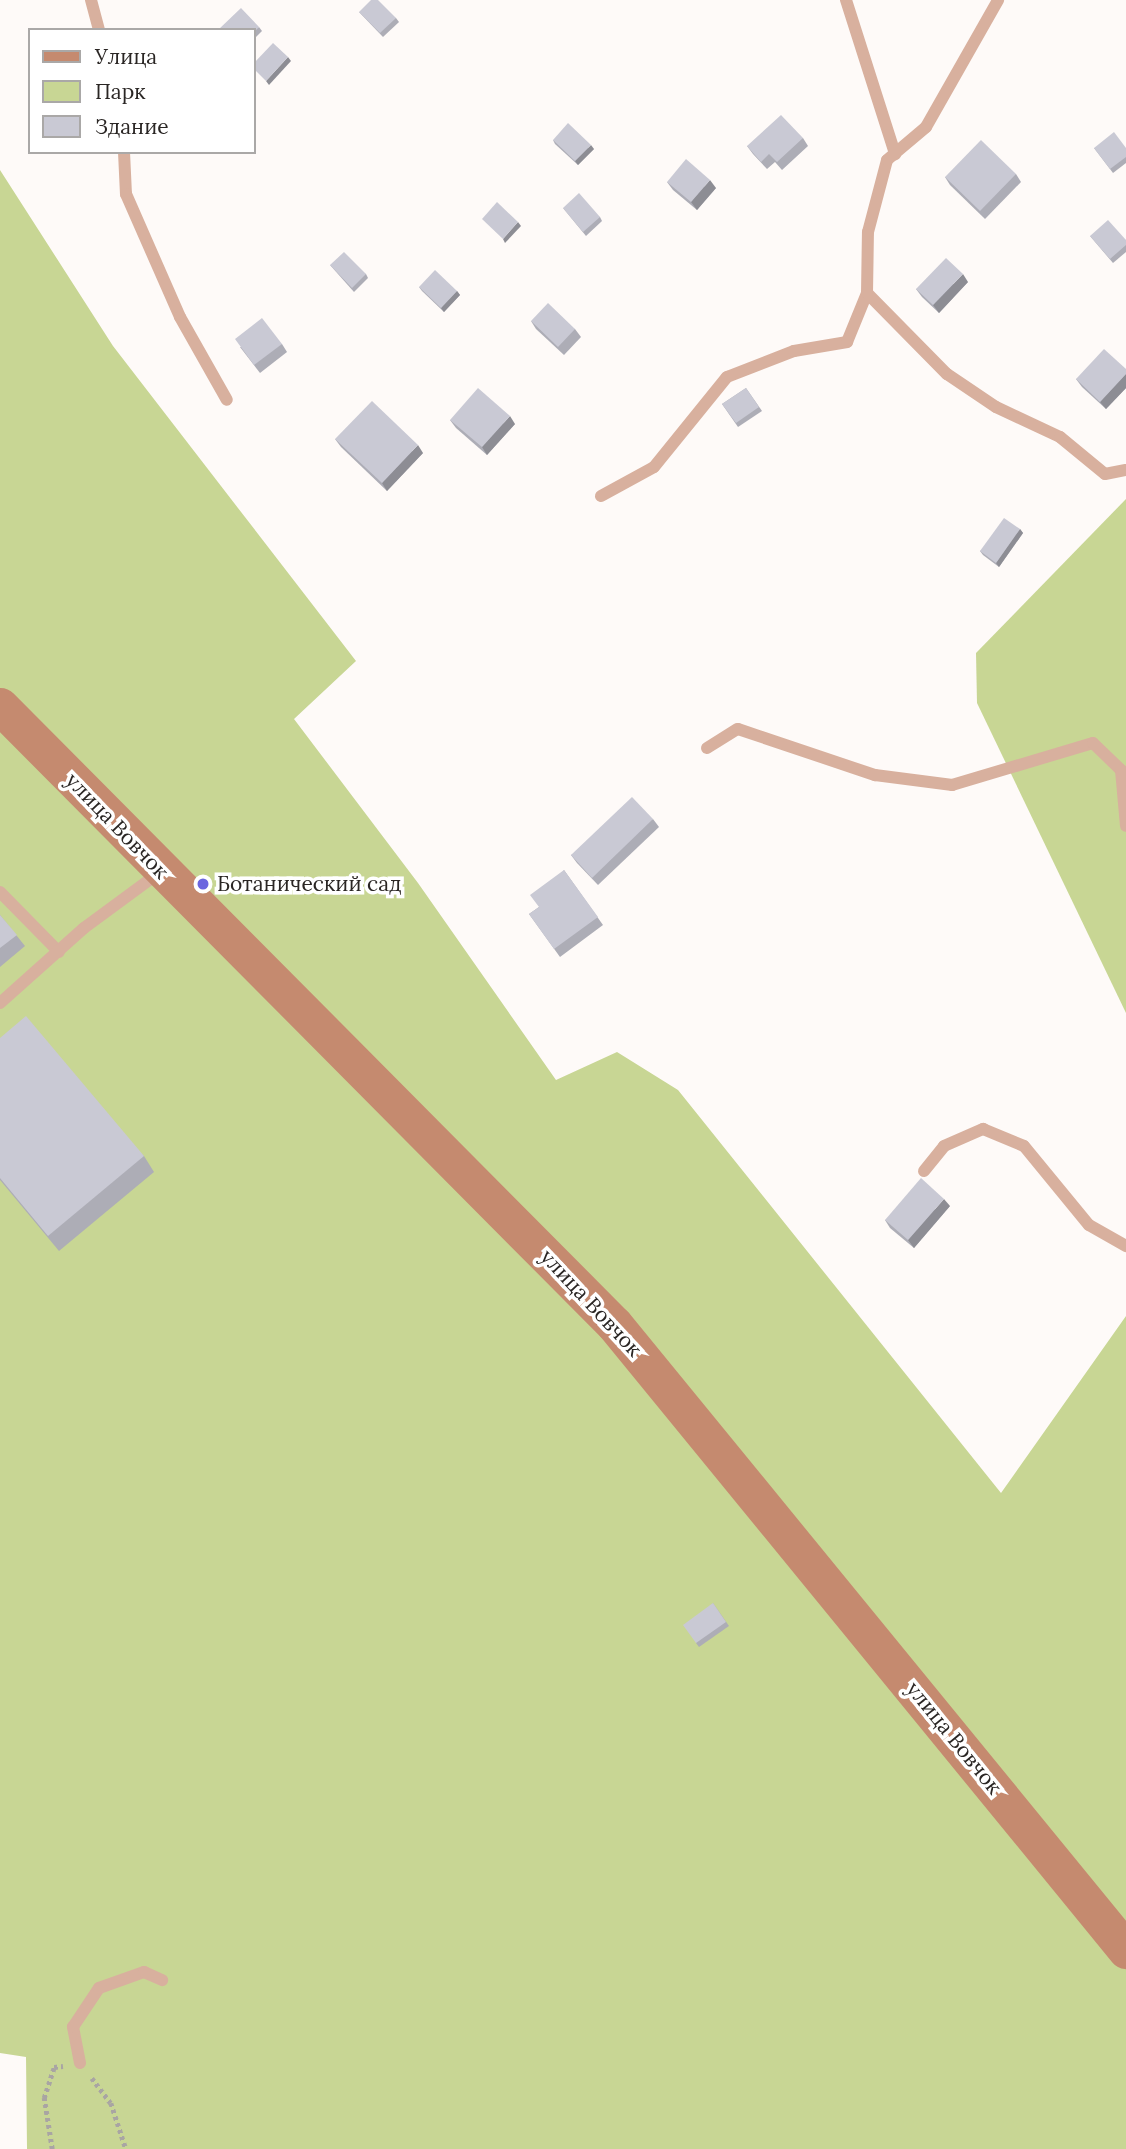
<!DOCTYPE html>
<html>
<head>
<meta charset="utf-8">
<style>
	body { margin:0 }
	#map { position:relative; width:1126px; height:2149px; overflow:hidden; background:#fefaf8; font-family:Lora,serif }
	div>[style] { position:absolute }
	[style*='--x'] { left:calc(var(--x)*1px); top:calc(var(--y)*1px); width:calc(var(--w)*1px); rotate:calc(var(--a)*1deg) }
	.green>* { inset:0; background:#c8d694 }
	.path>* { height:4.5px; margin-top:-2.25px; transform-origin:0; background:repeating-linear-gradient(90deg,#a9a5a3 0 3.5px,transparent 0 7px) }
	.lane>* { height:12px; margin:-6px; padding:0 6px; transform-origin:6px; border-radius:6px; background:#d8b09e }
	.secondary>* { height:37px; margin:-18.5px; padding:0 18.5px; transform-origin:18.5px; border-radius:18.5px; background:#c58a6f }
	.wall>* { inset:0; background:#adadb6 }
	.shaded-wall>* { inset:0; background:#8d8d94 }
	.building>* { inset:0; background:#c9c9d4 }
	.dots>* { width:19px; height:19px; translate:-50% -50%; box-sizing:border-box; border:4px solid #fff; border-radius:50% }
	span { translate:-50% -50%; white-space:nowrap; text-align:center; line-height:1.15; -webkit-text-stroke:7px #fff; paint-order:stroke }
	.street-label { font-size:21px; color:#2a2624 }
	.poi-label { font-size:21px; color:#2a2624 }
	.left { translate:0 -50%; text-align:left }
	.legend { position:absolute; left:28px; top:28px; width:228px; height:126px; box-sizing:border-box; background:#fff; border:2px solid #aaa8a7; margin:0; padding:9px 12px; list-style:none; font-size:21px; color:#2a2624 }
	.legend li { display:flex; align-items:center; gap:14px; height:35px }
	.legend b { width:35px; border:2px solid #aaa8a7 }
</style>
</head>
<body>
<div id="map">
	<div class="green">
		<div style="clip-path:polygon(0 170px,113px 346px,356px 661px,294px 719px,418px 883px,556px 1080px,617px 1052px,678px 1090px,1001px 1493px,1126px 1316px,1126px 2149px,27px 2149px,26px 2057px,0 2053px)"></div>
		<div style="clip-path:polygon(1126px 499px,1126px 1013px,977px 703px,976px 653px)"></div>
	</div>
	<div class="path">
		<div style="--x:92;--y:2078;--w:31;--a:53"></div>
		<div style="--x:111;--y:2103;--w:48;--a:71.9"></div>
		<div style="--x:52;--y:2149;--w:52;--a:-98.9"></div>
		<div style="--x:44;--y:2098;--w:33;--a:-72"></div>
		<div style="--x:54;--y:2067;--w:9;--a:-6"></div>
	</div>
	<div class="lane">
		<div style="--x:91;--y:0;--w:31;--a:75"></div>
		<div style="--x:846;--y:0;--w:162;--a:72.3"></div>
		<div style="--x:124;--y:152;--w:42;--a:87.3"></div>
		<div style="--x:126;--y:194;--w:134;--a:66.3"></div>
		<div style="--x:180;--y:317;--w:95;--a:60.5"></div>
		<div style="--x:867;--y:293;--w:114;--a:45.4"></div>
		<div style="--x:947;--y:374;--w:59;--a:34"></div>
		<div style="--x:996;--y:407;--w:71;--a:25.1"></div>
		<div style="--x:1060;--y:437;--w:58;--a:39.4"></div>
		<div style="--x:1105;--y:474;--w:21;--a:-11"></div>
		<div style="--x:601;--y:496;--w:60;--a:-28.7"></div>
		<div style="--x:654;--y:467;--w:116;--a:-51"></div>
		<div style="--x:727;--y:377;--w:72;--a:-21.2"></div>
		<div style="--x:794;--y:351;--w:54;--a:-9.6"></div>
		<div style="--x:847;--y:342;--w:53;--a:-67.8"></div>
		<div style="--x:867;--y:293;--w:61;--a:-89.1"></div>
		<div style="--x:868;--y:232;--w:74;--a:-75.2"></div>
		<div style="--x:887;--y:160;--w:51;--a:-40.2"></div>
		<div style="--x:926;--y:127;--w:146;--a:-60.4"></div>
		<div style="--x:707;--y:748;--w:36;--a:-32"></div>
		<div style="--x:738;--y:729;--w:145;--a:18.6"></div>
		<div style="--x:875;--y:775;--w:78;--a:7.4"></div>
		<div style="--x:952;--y:785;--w:147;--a:-16.6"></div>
		<div style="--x:1093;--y:743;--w:39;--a:44"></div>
		<div style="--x:1121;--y:770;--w:56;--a:84.9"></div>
		<div style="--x:0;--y:892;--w:84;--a:45.5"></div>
		<div style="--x:0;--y:1003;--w:113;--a:-41.8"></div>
		<div style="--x:84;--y:928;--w:94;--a:-36.4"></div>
		<div style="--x:924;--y:1171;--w:32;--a:-51"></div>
		<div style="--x:944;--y:1146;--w:43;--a:-23.6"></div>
		<div style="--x:983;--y:1129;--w:44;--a:22.5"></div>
		<div style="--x:1024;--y:1146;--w:102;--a:50.6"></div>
		<div style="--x:1089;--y:1225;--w:43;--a:29.6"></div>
		<div style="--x:80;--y:2063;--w:37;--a:-101"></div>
		<div style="--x:73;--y:2027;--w:47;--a:-56.3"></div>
		<div style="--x:99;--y:1988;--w:48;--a:-19.6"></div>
		<div style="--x:144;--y:1972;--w:20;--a:24"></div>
	</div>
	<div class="secondary">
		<div style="--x:0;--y:706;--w:871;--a:45.19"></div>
		<div style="--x:614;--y:1324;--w:809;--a:50.72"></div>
	</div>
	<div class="wall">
		<div style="clip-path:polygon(359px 12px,396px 18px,399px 22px,383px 37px)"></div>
		<div style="clip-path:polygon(259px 27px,262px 31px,254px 39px,254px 30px)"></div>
		<div style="clip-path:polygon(803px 138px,808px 146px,782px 170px,775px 162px,767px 169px,753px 154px,747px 146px)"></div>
		<div style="clip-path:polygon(553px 140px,594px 149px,578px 165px,555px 144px)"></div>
		<div style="clip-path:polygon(1094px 148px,1126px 148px,1126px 163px,1113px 173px)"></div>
		<div style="clip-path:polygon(1016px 174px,1021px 182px,985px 219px,950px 185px,945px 177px)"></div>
		<div style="clip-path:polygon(667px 182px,716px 188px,697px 210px,673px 190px)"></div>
		<div style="clip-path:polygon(563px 208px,600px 217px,602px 221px,586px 236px)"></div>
		<div style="clip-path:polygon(1090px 236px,1126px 240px,1126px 252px,1113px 263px)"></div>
		<div style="clip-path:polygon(330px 265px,366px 274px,368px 278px,354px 292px)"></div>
		<div style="clip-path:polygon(968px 282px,939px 313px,922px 297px,916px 289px)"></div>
		<div style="clip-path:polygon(419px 287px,457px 291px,460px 295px,444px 312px,422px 291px)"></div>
		<div style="clip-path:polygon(531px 321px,575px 329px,581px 337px,564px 355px,536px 329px)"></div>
		<div style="clip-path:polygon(282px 344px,287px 352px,260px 373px,240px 347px)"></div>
		<div style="clip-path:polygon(1126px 369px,1126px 388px,1106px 409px,1082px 387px,1076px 379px)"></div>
		<div style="clip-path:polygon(746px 388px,762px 411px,738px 427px,722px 404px)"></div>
		<div style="clip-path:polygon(450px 420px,515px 424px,487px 455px,456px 428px)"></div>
		<div style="clip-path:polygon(335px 439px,423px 453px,387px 491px,341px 447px)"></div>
		<div style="clip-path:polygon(1020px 529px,1023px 533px,999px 567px,983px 555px,980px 551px)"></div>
		<div style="clip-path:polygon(653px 819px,659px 827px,598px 885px,577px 863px,571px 855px)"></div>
		<div style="clip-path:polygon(564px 870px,603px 925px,560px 957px,529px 914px,539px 907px)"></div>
		<div style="clip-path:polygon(0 915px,25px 946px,0 967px)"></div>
		<div style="clip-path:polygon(0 1038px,144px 1156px,154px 1172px,59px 1251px,0 1180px)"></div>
		<div style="clip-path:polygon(950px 1206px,914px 1248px,890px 1228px,885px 1220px)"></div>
		<div style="clip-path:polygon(713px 1603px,729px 1626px,699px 1647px,696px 1643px)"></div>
	</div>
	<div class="shaded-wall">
		<div style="clip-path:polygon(288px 57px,291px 61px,269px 85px,266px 81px)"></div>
		<div style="clip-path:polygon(591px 145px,594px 149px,578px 165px,575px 161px)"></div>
		<div style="clip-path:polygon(710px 180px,716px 188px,697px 210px,691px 202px)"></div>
		<div style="clip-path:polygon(518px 222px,521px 226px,505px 243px,503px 239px)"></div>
		<div style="clip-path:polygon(963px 274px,968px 282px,939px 313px,933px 305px)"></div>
		<div style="clip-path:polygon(457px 291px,460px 295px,444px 312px,441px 308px)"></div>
		<div style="clip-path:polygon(1126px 374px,1126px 388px,1106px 409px,1100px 402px)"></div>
		<div style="clip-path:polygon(510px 416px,515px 424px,487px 455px,482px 447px)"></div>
		<div style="clip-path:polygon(418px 445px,423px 453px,387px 491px,382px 483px)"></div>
		<div style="clip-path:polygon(1020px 529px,1023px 533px,999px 567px,996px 563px)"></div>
		<div style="clip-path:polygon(944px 1199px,950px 1206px,914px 1248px,908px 1240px)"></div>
	</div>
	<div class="building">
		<div style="clip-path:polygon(371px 0,378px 0,396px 18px,380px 33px,359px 12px)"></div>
		<div style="clip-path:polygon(241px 8px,259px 27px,254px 32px,254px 30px,218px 30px)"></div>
		<div style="clip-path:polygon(273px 43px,288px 57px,266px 81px,254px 69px,254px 63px)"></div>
		<div style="clip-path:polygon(781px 115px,803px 138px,777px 162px,769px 154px,761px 162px,747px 146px)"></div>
		<div style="clip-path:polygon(568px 123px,591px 145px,575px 161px,553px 140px)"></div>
		<div style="clip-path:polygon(1114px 132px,1126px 148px,1126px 157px,1110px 169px,1094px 148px)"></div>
		<div style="clip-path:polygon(981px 140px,1016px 174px,980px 211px,945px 177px)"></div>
		<div style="clip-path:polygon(686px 159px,710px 180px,691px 202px,667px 182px)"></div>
		<div style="clip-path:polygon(579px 193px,600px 217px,583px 232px,563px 208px)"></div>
		<div style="clip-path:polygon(497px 202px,518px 222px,503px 239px,482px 219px)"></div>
		<div style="clip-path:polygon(1108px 220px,1126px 240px,1126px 245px,1110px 259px,1090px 236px)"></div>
		<div style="clip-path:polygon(344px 252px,366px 274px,352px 288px,330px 265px)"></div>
		<div style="clip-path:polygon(946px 258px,963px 274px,933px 305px,916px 289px)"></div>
		<div style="clip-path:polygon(435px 270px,457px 291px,441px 308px,419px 287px)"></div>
		<div style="clip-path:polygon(548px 303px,575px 329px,558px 347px,531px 321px)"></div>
		<div style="clip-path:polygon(262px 318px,282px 344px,254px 365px,235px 339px)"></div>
		<div style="clip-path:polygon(1104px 349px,1126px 369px,1126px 374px,1100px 402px,1076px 379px)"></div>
		<div style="clip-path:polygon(478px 388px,510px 416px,482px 447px,450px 420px)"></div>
		<div style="clip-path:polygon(746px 388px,759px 407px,736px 423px,722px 404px)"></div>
		<div style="clip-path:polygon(372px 401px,418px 445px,382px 483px,335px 439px)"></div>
		<div style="clip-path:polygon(1004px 518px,1020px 529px,996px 563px,980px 551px)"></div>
		<div style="clip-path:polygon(632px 797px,653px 819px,592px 878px,571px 855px)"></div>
		<div style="clip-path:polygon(564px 870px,598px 917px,554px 949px,529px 914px,539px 907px,530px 895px)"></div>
		<div style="clip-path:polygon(0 915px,17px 935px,0 948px)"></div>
		<div style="clip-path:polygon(26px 1016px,144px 1156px,48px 1236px,0 1178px,0 1038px)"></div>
		<div style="clip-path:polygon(921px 1178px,944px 1199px,908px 1240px,885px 1220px)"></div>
		<div style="clip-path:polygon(713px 1603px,726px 1622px,696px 1643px,683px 1625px)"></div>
	</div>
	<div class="dots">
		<div style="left:203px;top:884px;background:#6b65df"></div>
	</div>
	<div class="street-label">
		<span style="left:117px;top:826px;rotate:46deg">улица Вовчок</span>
		<span style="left:591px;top:1303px;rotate:47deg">улица Вовчок</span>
		<span style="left:954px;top:1738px;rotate:51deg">улица Вовчок</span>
	</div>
	<div class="poi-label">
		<span class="left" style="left:217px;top:884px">Ботанический сад</span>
	</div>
	<ul class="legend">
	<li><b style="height:9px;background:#c58a6f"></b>Улица</li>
	<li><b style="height:19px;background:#c8d694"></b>Парк</li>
	<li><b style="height:19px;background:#c9c9d4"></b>Здание</li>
	</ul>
</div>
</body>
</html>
